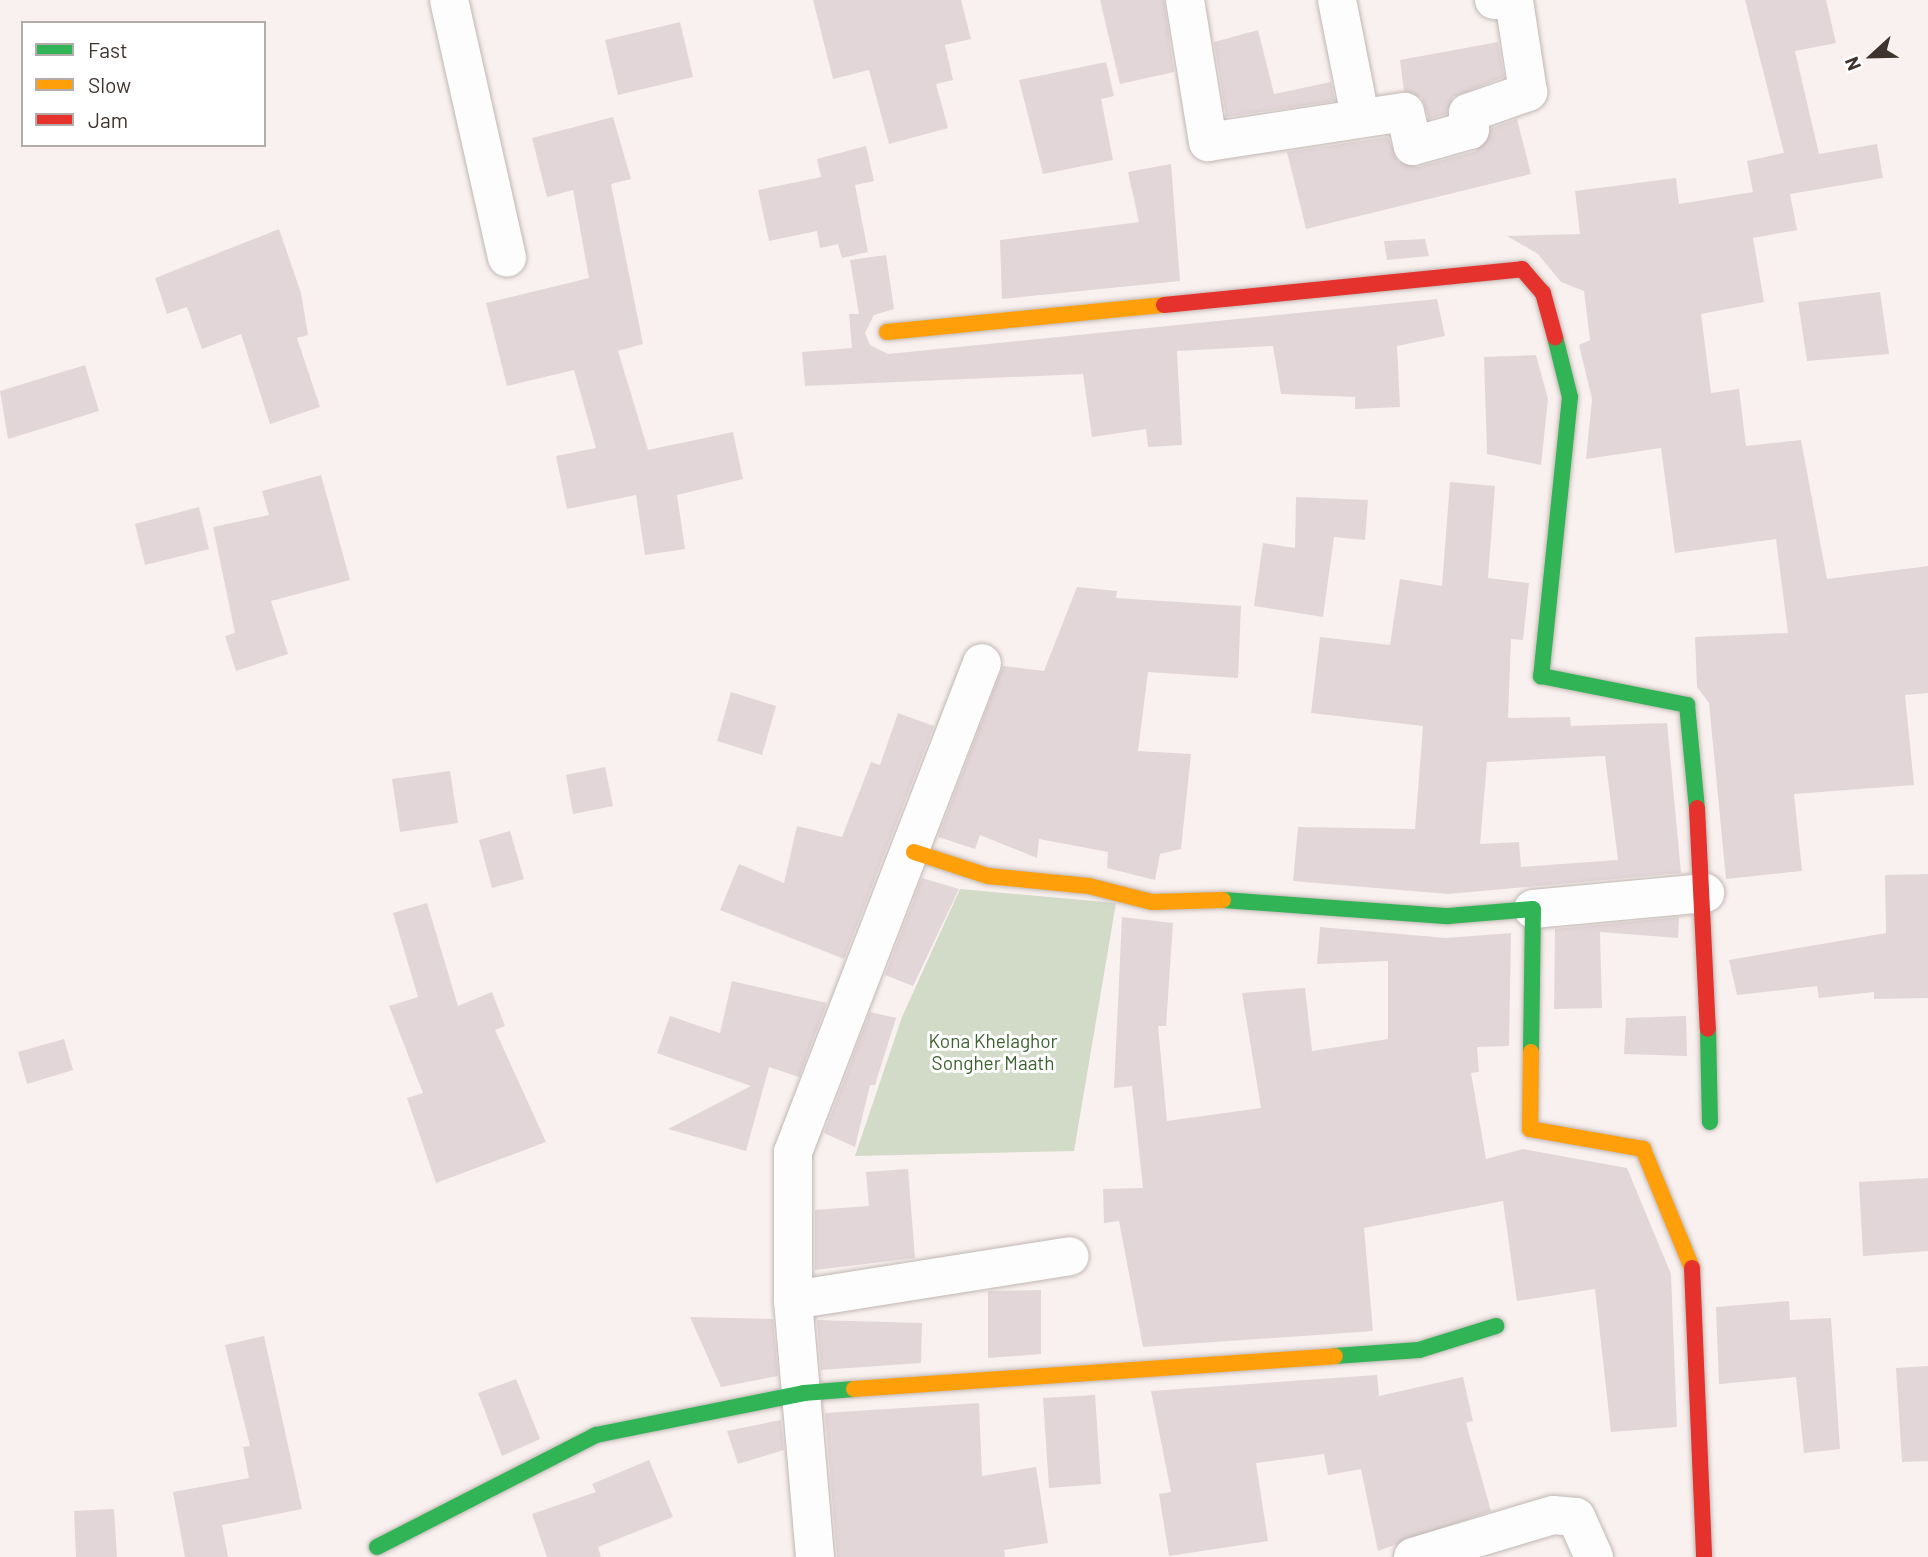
<!DOCTYPE html>
<html>
<head>
<meta charset="utf-8">
<style>
	body { margin:0 }
	#map { position:relative; width:1928px; height:1557px; overflow:hidden; background:#f9f1ef; font-family:Barlow,sans-serif }
	div>[style] { position:absolute }
	[style*='--x'] { left:calc(var(--x)*1px); top:calc(var(--y)*1px); width:calc(var(--w)*1px); rotate:calc(var(--a)*1deg) }
	.green>* { inset:0; background:#d2dbc8 }
	.building>* { inset:0; background:#e3d6d8 }
	.roads { filter:drop-shadow(0 0 2px #c0b7b4) drop-shadow(0 0 2px #c0b7b4) }
	.street>* { height:38px; margin:-19px; padding:0 19px; transform-origin:19px; border-radius:19px; background:#fefdfd }
	.fast>* { height:16px; margin:-8px; padding:0 8px; transform-origin:8px; border-radius:8px; background:#30b455 }
	.slow>* { height:16px; margin:-8px; padding:0 8px; transform-origin:8px; border-radius:8px; background:#ff9f0a }
	.jam>* { height:16px; margin:-8px; padding:0 8px; transform-origin:8px; border-radius:8px; background:#e5322d }
	span { translate:-50% -50%; white-space:nowrap; text-align:center; line-height:1.15; -webkit-text-stroke:6px #fff; paint-order:stroke }
	.park-label { font-size:19px; color:#3e622f }
	.legend { position:absolute; left:21px; top:21px; width:245px; height:126px; box-sizing:border-box; background:#fff; border:2px solid #b2adab; margin:0; padding:9px 12px; list-style:none; font-size:21px; color:#3f332e }
	.legend li { display:flex; align-items:center; gap:14px; height:35px }
	.legend b { width:35px; border:2px solid #b2adab }
	.north { position:absolute; left:1837px; top:21px; width:70px; height:70px; -webkit-text-stroke:5px #fff; paint-order:stroke; rotate:248deg; font-size:19px; font-weight:700; line-height:28px; text-align:center; color:#3f332e }
	.north::after { content:''; display:block; margin:auto; width:24px; height:32px; background:#3f332e; clip-path:polygon(50% 0,100% 100%,50% 72%,0 100%) }
</style>
</head>
<body>
<div id="map">
	<div class="green">
		<div style="clip-path:polygon(960px 889px,1116px 903px,1074px 1151px,855px 1156px,902px 1017px)"></div>
	</div>
	<div class="building">
		<div style="clip-path:polygon(813px 0,961px 0,971px 39px,945px 45px,953px 80px,936px 84px,948px 128px,889px 144px,869px 70px,833px 79px)"></div>
		<div style="clip-path:polygon(1100px 0,1164px 0,1174px 72px,1120px 84px)"></div>
		<div style="clip-path:polygon(1745px 0,1826px 0,1836px 43px,1795px 51px,1819px 154px,1877px 144px,1883px 178px,1790px 194px,1797px 230px,1753px 238px,1764px 302px,1701px 314px,1711px 393px,1739px 389px,1746px 446px,1801px 440px,1827px 579px,1928px 566px,1928px 693px,1905px 695px,1914px 785px,1794px 794px,1802px 871px,1726px 879px,1709px 703px,1697px 687px,1695px 637px,1788px 633px,1776px 539px,1675px 553px,1661px 448px,1586px 459px,1592px 399px,1579px 345px,1590px 340px,1584px 291px,1561px 282px,1538px 254px,1507px 236px,1580px 234px,1575px 191px,1676px 178px,1679px 204px,1753px 192px,1747px 161px,1784px 153px)"></div>
		<div style="clip-path:polygon(680px 22px,693px 77px,618px 95px,605px 40px)"></div>
		<div style="clip-path:polygon(1258px 30px,1274px 94px,1331px 82px,1335px 101px,1226px 117px,1214px 42px)"></div>
		<div style="clip-path:polygon(1498px 42px,1504px 77px,1453px 97px,1446px 114px,1429px 119px,1422px 98px,1404px 91px,1400px 60px)"></div>
		<div style="clip-path:polygon(1106px 62px,1114px 96px,1101px 99px,1113px 160px,1043px 174px,1019px 80px)"></div>
		<div style="clip-path:polygon(613px 117px,631px 179px,611px 184px,643px 344px,618px 351px,648px 450px,733px 432px,743px 479px,677px 495px,685px 549px,645px 555px,636px 495px,567px 509px,556px 456px,596px 448px,574px 370px,507px 386px,486px 303px,589px 278px,573px 190px,547px 197px,532px 138px)"></div>
		<div style="clip-path:polygon(1517px 119px,1531px 174px,1306px 229px,1287px 152px,1388px 137px,1398px 162px,1418px 167px,1476px 151px,1492px 128px)"></div>
		<div style="clip-path:polygon(866px 146px,874px 181px,855px 185px,868px 252px,842px 258px,838px 244px,820px 248px,817px 231px,769px 241px,758px 190px,821px 177px,817px 159px)"></div>
		<div style="clip-path:polygon(1171px 164px,1180px 281px,1002px 299px,1000px 240px,1139px 222px,1128px 172px)"></div>
		<div style="clip-path:polygon(279px 229px,301px 293px,308px 335px,297px 338px,320px 407px,270px 424px,241px 334px,202px 349px,187px 307px,167px 314px,155px 278px)"></div>
		<div style="clip-path:polygon(1425px 239px,1429px 256px,1387px 260px,1384px 241px)"></div>
		<div style="clip-path:polygon(886px 255px,894px 309px,874px 315px,865px 333px,870px 345px,888px 354px,1437px 299px,1445px 336px,1397px 346px,1400px 407px,1355px 409px,1355px 397px,1281px 394px,1273px 346px,1177px 351px,1182px 445px,1148px 447px,1146px 429px,1092px 437px,1083px 374px,805px 386px,802px 352px,852px 348px,849px 314px,859px 314px,850px 260px)"></div>
		<div style="clip-path:polygon(1880px 292px,1889px 354px,1807px 361px,1798px 302px)"></div>
		<div style="clip-path:polygon(1536px 355px,1548px 399px,1541px 465px,1487px 454px,1484px 357px)"></div>
		<div style="clip-path:polygon(85px 365px,99px 411px,8px 439px,0 391px)"></div>
		<div style="clip-path:polygon(321px 475px,350px 580px,271px 601px,288px 654px,236px 671px,225px 636px,235px 633px,213px 527px,269px 515px,262px 491px)"></div>
		<div style="clip-path:polygon(evenodd,1450px 482px,1495px 486px,1488px 578px,1529px 583px,1523px 640px,1511px 639px,1508px 718px,1570px 717px,1571px 726px,1667px 723px,1681px 873px,1448px 894px,1293px 881px,1298px 827px,1415px 829px,1423px 726px,1311px 713px,1320px 637px,1390px 645px,1400px 579px,1442px 586px,1450px 482px,1605px 756px,1618px 860px,1521px 867px,1519px 842px,1480px 844px,1487px 762px,1605px 756px)"></div>
		<div style="clip-path:polygon(1296px 497px,1368px 500px,1365px 540px,1334px 537px,1323px 617px,1254px 606px,1263px 543px,1295px 548px)"></div>
		<div style="clip-path:polygon(199px 507px,209px 549px,145px 565px,135px 524px)"></div>
		<div style="clip-path:polygon(1077px 587px,1117px 591px,1116px 598px,1241px 606px,1238px 678px,1148px 672px,1138px 751px,1191px 754px,1181px 849px,1160px 854px,1155px 880px,1107px 868px,1108px 852px,1039px 839px,1037px 858px,980px 835px,975px 849px,938px 837px,1003px 666px,1044px 671px)"></div>
		<div style="clip-path:polygon(731px 692px,776px 706px,762px 755px,717px 741px)"></div>
		<div style="clip-path:polygon(898px 713px,934px 726px,844px 959px,720px 910px,739px 864px,784px 883px,797px 826px,842px 837px,871px 762px,880px 765px)"></div>
		<div style="clip-path:polygon(605px 767px,613px 806px,573px 814px,566px 775px)"></div>
		<div style="clip-path:polygon(450px 771px,458px 823px,400px 832px,392px 779px)"></div>
		<div style="clip-path:polygon(510px 831px,524px 879px,492px 888px,479px 840px)"></div>
		<div style="clip-path:polygon(1928px 874px,1928px 998px,1874px 999px,1874px 992px,1819px 998px,1817px 986px,1737px 995px,1729px 960px,1886px 933px,1885px 875px)"></div>
		<div style="clip-path:polygon(922px 878px,959px 889px,913px 986px,885px 975px)"></div>
		<div style="clip-path:polygon(427px 903px,458px 1006px,492px 992px,505px 1026px,495px 1030px,546px 1142px,436px 1183px,407px 1098px,423px 1093px,389px 1006px,418px 997px,393px 913px)"></div>
		<div style="clip-path:polygon(1122px 917px,1173px 923px,1166px 1026px,1158px 1026px,1167px 1121px,1261px 1108px,1242px 993px,1305px 988px,1312px 1051px,1388px 1039px,1388px 961px,1317px 964px,1320px 927px,1446px 938px,1511px 933px,1509px 1046px,1477px 1047px,1479px 1072px,1471px 1073px,1486px 1159px,1523px 1149px,1627px 1168px,1671px 1274px,1677px 1427px,1611px 1432px,1595px 1289px,1517px 1301px,1503px 1201px,1364px 1228px,1373px 1331px,1143px 1347px,1119px 1221px,1104px 1223px,1103px 1189px,1143px 1188px,1132px 1086px,1114px 1088px)"></div>
		<div style="clip-path:polygon(1679px 917px,1678px 938px,1600px 932px,1602px 1008px,1554px 1009px,1555px 929px)"></div>
		<div style="clip-path:polygon(732px 981px,827px 1003px,799px 1077px,769px 1067px,746px 1151px,668px 1129px,751px 1086px,657px 1053px,670px 1016px,720px 1033px)"></div>
		<div style="clip-path:polygon(870px 1012px,896px 1018px,875px 1085px,870px 1085px,855px 1147px,824px 1133px)"></div>
		<div style="clip-path:polygon(1686px 1016px,1687px 1056px,1624px 1054px,1626px 1018px)"></div>
		<div style="clip-path:polygon(64px 1039px,73px 1070px,27px 1084px,18px 1052px)"></div>
		<div style="clip-path:polygon(908px 1169px,915px 1258px,815px 1270px,815px 1210px,869px 1206px,866px 1172px)"></div>
		<div style="clip-path:polygon(1928px 1178px,1928px 1251px,1863px 1256px,1859px 1182px)"></div>
		<div style="clip-path:polygon(1041px 1290px,1041px 1354px,988px 1358px,988px 1291px)"></div>
		<div style="clip-path:polygon(1789px 1301px,1790px 1320px,1831px 1318px,1840px 1449px,1804px 1453px,1796px 1377px,1719px 1384px,1716px 1307px)"></div>
		<div style="clip-path:polygon(690px 1317px,773px 1319px,778px 1376px,721px 1387px)"></div>
		<div style="clip-path:polygon(817px 1320px,922px 1323px,921px 1363px,821px 1370px)"></div>
		<div style="clip-path:polygon(264px 1336px,302px 1509px,222px 1525px,228px 1557px,185px 1557px,173px 1492px,249px 1478px,243px 1447px,250px 1446px,225px 1345px)"></div>
		<div style="clip-path:polygon(1928px 1366px,1928px 1461px,1902px 1462px,1896px 1368px)"></div>
		<div style="clip-path:polygon(1377px 1375px,1379px 1396px,1463px 1377px,1473px 1421px,1466px 1423px,1491px 1511px,1378px 1551px,1361px 1469px,1328px 1475px,1324px 1454px,1256px 1463px,1268px 1541px,1169px 1556px,1159px 1494px,1171px 1492px,1151px 1391px)"></div>
		<div style="clip-path:polygon(516px 1379px,540px 1439px,502px 1456px,478px 1393px)"></div>
		<div style="clip-path:polygon(1095px 1395px,1101px 1484px,1049px 1488px,1043px 1398px)"></div>
		<div style="clip-path:polygon(979px 1403px,982px 1476px,1036px 1467px,1048px 1543px,1004px 1550px,1005px 1557px,837px 1557px,825px 1413px)"></div>
		<div style="clip-path:polygon(781px 1420px,784px 1450px,738px 1464px,727px 1431px)"></div>
		<div style="clip-path:polygon(649px 1460px,673px 1517px,598px 1547px,601px 1557px,547px 1557px,532px 1514px,596px 1492px,592px 1484px)"></div>
		<div style="clip-path:polygon(114px 1509px,117px 1557px,76px 1557px,74px 1511px)"></div>
	</div>
	<div class="roads">
		<div class="street">
			<div style="--x:449;--y:0;--w:264;--a:77.3"></div>
			<div style="--x:1185;--y:0;--w:144;--a:80.8"></div>
			<div style="--x:1208;--y:142;--w:199;--a:-8.7"></div>
			<div style="--x:1405;--y:112;--w:35;--a:77"></div>
			<div style="--x:1413;--y:146;--w:59;--a:-15.7"></div>
			<div style="--x:1470;--y:130;--w:17;--a:-97"></div>
			<div style="--x:1468;--y:113;--w:64;--a:-19.3"></div>
			<div style="--x:1528;--y:92;--w:93;--a:-98.7"></div>
			<div style="--x:1514;--y:0;--w:20;--a:180"></div>
			<div style="--x:1337;--y:0;--w:118;--a:78.8"></div>
			<div style="--x:1533;--y:909;--w:173;--a:-5.3"></div>
			<div style="--x:793;--y:1300;--w:280;--a:-9"></div>
			<div style="--x:815;--y:1557;--w:258;--a:-94.9"></div>
			<div style="--x:793;--y:1300;--w:148;--a:-90"></div>
			<div style="--x:793;--y:1152;--w:524;--a:-68.87"></div>
			<div style="--x:1413;--y:1557;--w:146;--a:-16.7"></div>
			<div style="--x:1553;--y:1515;--w:23;--a:5"></div>
			<div style="--x:1576;--y:1517;--w:44;--a:65.8"></div>
		</div>
		<div class="fast">
			<div style="--x:1555;--y:337;--w:62;--a:76"></div>
			<div style="--x:1570;--y:397;--w:281;--a:95.9"></div>
			<div style="--x:1541;--y:676;--w:149;--a:11.2"></div>
			<div style="--x:1687;--y:705;--w:103;--a:84.5"></div>
			<div style="--x:1223;--y:900;--w:226;--a:4.1"></div>
			<div style="--x:1448;--y:916;--w:85;--a:-4.7"></div>
			<div style="--x:1533;--y:909;--w:143;--a:90.8"></div>
			<div style="--x:1708;--y:1029;--w:93;--a:88.8"></div>
			<div style="--x:1335;--y:1356;--w:84;--a:-4.1"></div>
			<div style="--x:1419;--y:1350;--w:81;--a:-17.3"></div>
			<div style="--x:377;--y:1547;--w:246;--a:-27.1"></div>
			<div style="--x:596;--y:1435;--w:212;--a:-11.4"></div>
			<div style="--x:804;--y:1393;--w:50;--a:-4.6"></div>
		</div>
		<div class="slow">
			<div style="--x:887;--y:332;--w:278;--a:-5.6"></div>
			<div style="--x:914;--y:852;--w:78;--a:18"></div>
			<div style="--x:988;--y:876;--w:101;--a:5.7"></div>
			<div style="--x:1089;--y:886;--w:65;--a:14.3"></div>
			<div style="--x:1152;--y:902;--w:71;--a:-1.6"></div>
			<div style="--x:1531;--y:1052;--w:77;--a:90.7"></div>
			<div style="--x:1530;--y:1129;--w:115;--a:10"></div>
			<div style="--x:1643;--y:1149;--w:129;--a:67.6"></div>
			<div style="--x:854;--y:1389;--w:482;--a:-3.9"></div>
		</div>
		<div class="jam">
			<div style="--x:1164;--y:305;--w:360;--a:-5.7"></div>
			<div style="--x:1522;--y:269;--w:32;--a:49"></div>
			<div style="--x:1543;--y:293;--w:46;--a:74.7"></div>
			<div style="--x:1697;--y:808;--w:221;--a:87.2"></div>
			<div style="--x:1692;--y:1268;--w:289;--a:87.6"></div>
		</div>
	</div>
	<div class="park-label">
		<span style="left:993px;top:1052px">Kona Khelaghor<br>Songher Maath</span>
	</div>
	<ul class="legend">
	<li><b style="height:9px;background:#30b455"></b>Fast</li>
	<li><b style="height:9px;background:#ff9f0a"></b>Slow</li>
	<li><b style="height:9px;background:#e5322d"></b>Jam</li>
	</ul>
	<div class="north">N</div>
</div>
</body>
</html>
